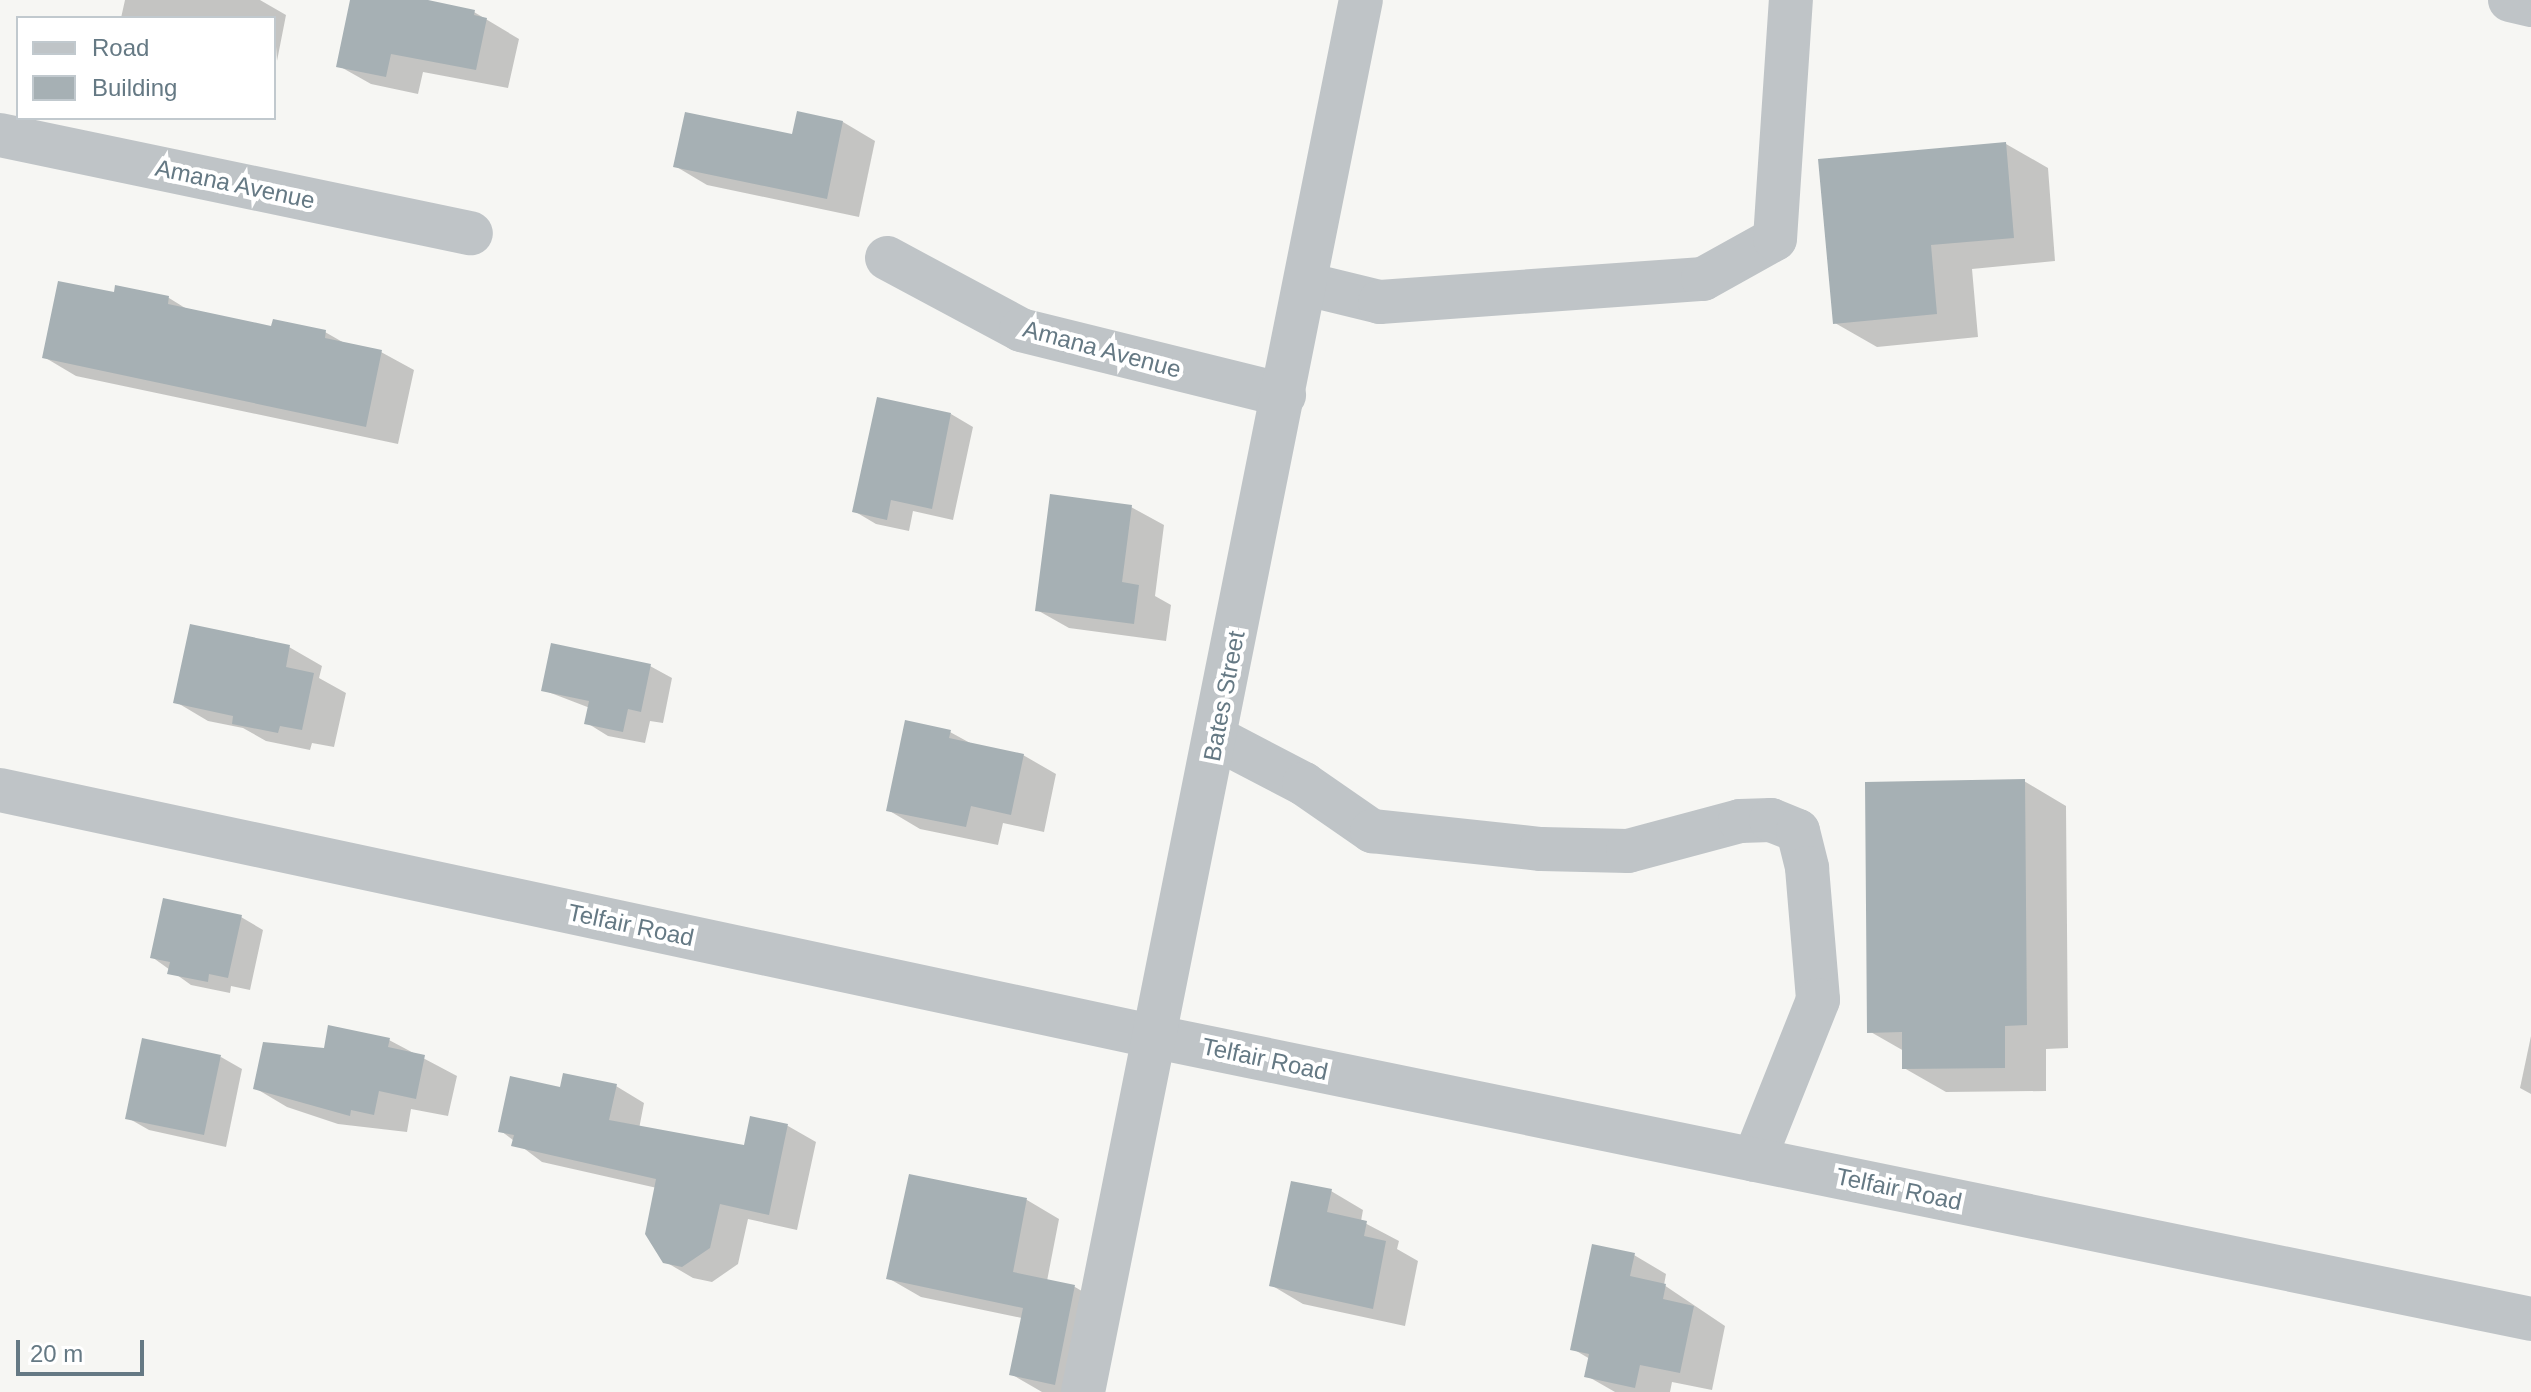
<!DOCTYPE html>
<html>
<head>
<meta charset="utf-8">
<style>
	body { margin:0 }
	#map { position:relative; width:2531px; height:1392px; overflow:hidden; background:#f6f6f3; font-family:Arial,sans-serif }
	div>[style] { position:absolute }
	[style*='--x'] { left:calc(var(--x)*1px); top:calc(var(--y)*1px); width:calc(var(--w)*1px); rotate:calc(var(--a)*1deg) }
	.shadow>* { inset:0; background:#0003 }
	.building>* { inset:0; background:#a6b0b4 }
	.minor>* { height:44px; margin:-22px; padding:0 22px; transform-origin:22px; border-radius:22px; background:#bfc4c7 }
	span { translate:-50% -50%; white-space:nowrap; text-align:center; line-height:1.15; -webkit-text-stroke:8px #fff; paint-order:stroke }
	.street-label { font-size:24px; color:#657984 }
	.legend { position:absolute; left:16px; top:16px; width:260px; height:104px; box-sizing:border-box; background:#fff; border:2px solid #c1c9ce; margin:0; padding:10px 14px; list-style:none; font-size:24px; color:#657984 }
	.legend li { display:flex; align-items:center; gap:16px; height:40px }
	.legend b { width:40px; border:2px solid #c1c9ce }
	.scale { position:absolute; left:16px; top:1340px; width:128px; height:36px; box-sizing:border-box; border:4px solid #657984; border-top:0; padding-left:10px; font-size:24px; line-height:28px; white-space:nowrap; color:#657984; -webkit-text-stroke:6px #fff; paint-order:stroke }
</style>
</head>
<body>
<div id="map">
	<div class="shadow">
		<div style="clip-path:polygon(125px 0,260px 0,286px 15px,277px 61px,274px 18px,121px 18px)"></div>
		<div style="clip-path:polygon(352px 0,419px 0,474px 12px,519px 39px,508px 88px,423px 72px,418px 94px,371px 84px,339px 66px)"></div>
		<div style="clip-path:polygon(843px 122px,875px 141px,859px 217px,707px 185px,675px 166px)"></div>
		<div style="clip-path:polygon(2006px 144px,2048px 168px,2055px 261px,1972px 269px,1978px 337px,1877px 347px,1835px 323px)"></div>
		<div style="clip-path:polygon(116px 295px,169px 298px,190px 311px,273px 329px,325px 332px,346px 344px,381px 352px,414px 370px,398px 444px,76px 376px,44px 357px)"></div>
		<div style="clip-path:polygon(951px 414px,973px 427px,953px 520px,913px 511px,909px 531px,876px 524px,854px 511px)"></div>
		<div style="clip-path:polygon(1131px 507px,1164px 525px,1155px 596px,1171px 605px,1166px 641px,1069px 628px,1037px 610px)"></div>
		<div style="clip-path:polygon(289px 647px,322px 666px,319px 678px,346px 693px,334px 747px,312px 743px,310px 750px,266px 741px,243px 728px,208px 721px,176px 702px)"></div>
		<div style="clip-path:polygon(650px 666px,672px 678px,663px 723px,650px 721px,645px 743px,608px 736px,587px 723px,590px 708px,543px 690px)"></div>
		<div style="clip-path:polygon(950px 732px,972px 744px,1023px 755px,1056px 774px,1044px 832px,1003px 823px,998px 845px,920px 829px,888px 810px)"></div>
		<div style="clip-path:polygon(2024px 781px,2066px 806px,2068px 1048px,2046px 1049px,2046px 1091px,1946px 1092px,1904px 1068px,1904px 1051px,1869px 1031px)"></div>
		<div style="clip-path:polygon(241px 917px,263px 930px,250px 990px,231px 986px,230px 993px,191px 985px,152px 957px)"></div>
		<div style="clip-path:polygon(2531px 1036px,2531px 1094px,2520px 1088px)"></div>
		<div style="clip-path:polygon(389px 1040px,457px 1076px,448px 1116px,411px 1109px,407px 1132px,338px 1124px,287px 1107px,255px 1088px)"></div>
		<div style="clip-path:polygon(221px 1057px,242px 1069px,226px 1147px,149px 1130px,128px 1118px)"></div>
		<div style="clip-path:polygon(616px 1086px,644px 1103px,639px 1129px,745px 1147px,752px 1118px,788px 1126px,816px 1142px,797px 1230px,748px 1219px,738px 1264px,712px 1282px,693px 1278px,664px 1261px,657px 1188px,542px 1162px,501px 1131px,561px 1089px)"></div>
		<div style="clip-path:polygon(910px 1176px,1027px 1200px,1059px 1219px,1047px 1281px,1075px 1287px,1107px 1306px,1089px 1392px,1042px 1392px,1011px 1374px,1022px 1318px,921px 1297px,888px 1278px)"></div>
		<div style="clip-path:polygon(1331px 1191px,1363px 1210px,1361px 1221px,1399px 1241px,1397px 1249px,1418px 1261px,1405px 1326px,1303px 1304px,1271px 1285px)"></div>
		<div style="clip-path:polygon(1634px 1255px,1666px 1274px,1664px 1285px,1725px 1326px,1712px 1390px,1672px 1382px,1670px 1392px,1615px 1392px,1587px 1376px,1590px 1359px,1573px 1349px)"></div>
	</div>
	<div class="building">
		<div style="clip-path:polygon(350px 0,428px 0,475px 10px,474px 15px,487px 18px,476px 70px,391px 54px,386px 77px,336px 67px)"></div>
		<div style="clip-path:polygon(797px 111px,843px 121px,827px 199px,673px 167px,685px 112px,792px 134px)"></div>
		<div style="clip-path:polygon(2006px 142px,2014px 238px,1931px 245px,1937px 314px,1833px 324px,1818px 159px)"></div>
		<div style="clip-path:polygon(58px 281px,114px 292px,115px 285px,169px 296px,168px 304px,271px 326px,273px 319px,326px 330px,325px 338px,382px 350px,366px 427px,42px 358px)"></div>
		<div style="clip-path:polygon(877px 397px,951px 413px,932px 509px,891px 500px,887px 520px,852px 512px)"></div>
		<div style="clip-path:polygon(1050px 494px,1132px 505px,1122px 582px,1139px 585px,1134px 624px,1035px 611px)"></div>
		<div style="clip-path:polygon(190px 624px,290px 645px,286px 667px,314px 673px,302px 730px,280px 726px,278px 733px,232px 724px,233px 716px,173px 703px)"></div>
		<div style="clip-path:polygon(551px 643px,651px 664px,641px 712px,628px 709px,623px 732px,584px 724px,589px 701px,541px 691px)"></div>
		<div style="clip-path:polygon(905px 720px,951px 730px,949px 738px,1024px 754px,1011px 815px,971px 806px,966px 827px,886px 811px)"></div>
		<div style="clip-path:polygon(2025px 779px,2027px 1025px,2005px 1026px,2005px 1068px,1902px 1069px,1902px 1032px,1867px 1033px,1865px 782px)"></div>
		<div style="clip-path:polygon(163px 898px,242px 915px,228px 978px,209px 974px,208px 982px,167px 974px,170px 962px,150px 958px)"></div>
		<div style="clip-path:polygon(328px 1025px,390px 1038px,388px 1047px,425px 1055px,416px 1099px,379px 1091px,374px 1115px,351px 1110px,350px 1116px,253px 1089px,263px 1042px,324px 1048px)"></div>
		<div style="clip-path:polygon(142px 1038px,221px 1055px,204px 1135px,125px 1119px)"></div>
		<div style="clip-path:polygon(563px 1073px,617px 1084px,609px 1120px,744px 1145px,750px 1116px,788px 1124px,769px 1215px,720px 1204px,710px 1248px,682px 1267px,663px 1263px,645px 1234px,656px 1179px,511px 1146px,514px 1135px,498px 1132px,510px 1076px,560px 1087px)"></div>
		<div style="clip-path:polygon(909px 1174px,1027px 1198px,1013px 1272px,1075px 1285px,1055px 1385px,1009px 1375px,1023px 1308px,886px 1279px)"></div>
		<div style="clip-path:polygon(1291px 1181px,1332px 1189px,1327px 1212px,1367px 1221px,1364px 1236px,1386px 1241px,1373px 1309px,1269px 1286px)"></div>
		<div style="clip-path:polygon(1592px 1244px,1635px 1253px,1630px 1276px,1666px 1284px,1663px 1299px,1694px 1306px,1680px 1373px,1640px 1365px,1635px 1388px,1584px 1377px,1589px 1354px,1570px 1350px)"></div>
	</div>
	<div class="minor">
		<div style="--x:2510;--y:0;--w:22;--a:13"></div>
		<div style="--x:0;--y:135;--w:481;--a:11.8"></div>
		<div style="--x:887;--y:258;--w:152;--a:28.2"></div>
		<div style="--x:1021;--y:330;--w:271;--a:13.9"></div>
		<div style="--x:1306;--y:284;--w:76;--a:13.7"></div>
		<div style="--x:1380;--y:302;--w:324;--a:-4.1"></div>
		<div style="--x:1703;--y:279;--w:82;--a:-29.1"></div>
		<div style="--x:1775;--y:239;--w:240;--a:-86.2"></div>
		<div style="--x:1216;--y:738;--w:99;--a:27.6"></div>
		<div style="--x:1304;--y:784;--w:83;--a:34.7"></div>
		<div style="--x:1372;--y:831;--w:170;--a:6.1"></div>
		<div style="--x:1541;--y:849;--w:87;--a:1.3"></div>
		<div style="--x:1628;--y:851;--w:116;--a:-15"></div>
		<div style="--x:1740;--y:821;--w:31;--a:-2"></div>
		<div style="--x:1771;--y:820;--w:29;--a:22"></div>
		<div style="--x:1798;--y:831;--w:38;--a:76"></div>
		<div style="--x:1807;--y:868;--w:132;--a:85.2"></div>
		<div style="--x:1818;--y:1000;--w:172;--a:111.8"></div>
		<div style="--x:0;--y:790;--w:1182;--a:12.06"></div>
		<div style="--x:1156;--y:1037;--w:1404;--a:11.59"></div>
		<div style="--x:1083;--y:1392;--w:1419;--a:-78.71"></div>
	</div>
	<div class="street-label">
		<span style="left:235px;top:184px;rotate:12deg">Amana Avenue</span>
		<span style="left:1102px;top:349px;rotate:15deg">Amana Avenue</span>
		<span style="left:1224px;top:696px;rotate:-79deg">Bates Street</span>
		<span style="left:631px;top:925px;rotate:12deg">Telfair Road</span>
		<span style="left:1265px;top:1059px;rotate:12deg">Telfair Road</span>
		<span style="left:1899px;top:1189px;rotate:12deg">Telfair Road</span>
	</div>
	<ul class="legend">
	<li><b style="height:10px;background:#bfc4c7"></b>Road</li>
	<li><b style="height:22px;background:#a6b0b4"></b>Building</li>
	</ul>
	<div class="scale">20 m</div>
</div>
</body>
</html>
